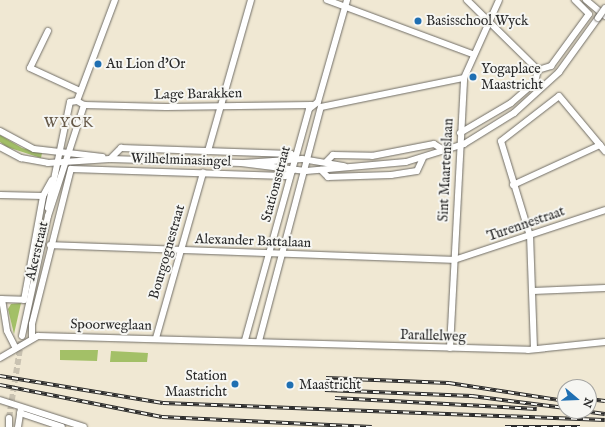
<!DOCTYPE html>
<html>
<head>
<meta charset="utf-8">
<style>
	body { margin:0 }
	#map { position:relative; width:605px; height:427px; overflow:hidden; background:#f0e8d3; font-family:"IM FELL English",serif }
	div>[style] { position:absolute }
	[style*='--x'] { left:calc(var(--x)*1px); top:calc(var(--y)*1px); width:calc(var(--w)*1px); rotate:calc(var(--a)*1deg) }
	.green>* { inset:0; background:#a3c067 }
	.minor-tunnel>* { height:6px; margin-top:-3px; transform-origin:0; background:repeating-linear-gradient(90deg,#c9c2b1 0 6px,transparent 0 9px) }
	.roads { filter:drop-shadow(0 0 1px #706d66) drop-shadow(0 0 1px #706d66) }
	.minor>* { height:6px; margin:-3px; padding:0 3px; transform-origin:3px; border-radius:3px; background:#fff }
	.rail>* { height:3.5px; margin-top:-1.75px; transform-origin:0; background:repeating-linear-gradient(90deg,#f6f6f2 0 6px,#2b2b2b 0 12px); box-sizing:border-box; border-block:1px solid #2b2b2b }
	.bridges { filter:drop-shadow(0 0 1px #706d66) drop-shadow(0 0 1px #706d66) }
	.minor-bridge>* { height:6px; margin:-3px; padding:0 3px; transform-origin:3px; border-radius:3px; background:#fff }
	.dots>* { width:11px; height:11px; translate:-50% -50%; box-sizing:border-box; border:2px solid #f6f6f2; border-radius:50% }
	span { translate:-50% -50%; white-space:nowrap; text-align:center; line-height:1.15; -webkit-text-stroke:4px #f6f6f2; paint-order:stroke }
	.poi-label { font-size:14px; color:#2b2b2b }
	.left { translate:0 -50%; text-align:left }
	.right { translate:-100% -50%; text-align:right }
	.street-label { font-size:14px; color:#2b2b2b }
	.neighbourhood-label { font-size:15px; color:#665948; letter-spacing:1px }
	.north { position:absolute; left:557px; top:379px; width:40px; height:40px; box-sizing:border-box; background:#f6f6f2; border:1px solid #a5a5a2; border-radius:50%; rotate:109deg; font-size:11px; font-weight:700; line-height:16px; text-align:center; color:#2b2b2b }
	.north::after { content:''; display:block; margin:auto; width:14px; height:18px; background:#1f6fb2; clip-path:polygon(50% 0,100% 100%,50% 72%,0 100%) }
</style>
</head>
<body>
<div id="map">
	<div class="green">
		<div style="clip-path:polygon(0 135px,22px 148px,42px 153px,41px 158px,7px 147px,0 142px)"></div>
		<div style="clip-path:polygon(21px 303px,14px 334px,8px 309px,11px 304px)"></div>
		<div style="clip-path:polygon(60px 350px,98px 350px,97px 361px,60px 360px)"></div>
		<div style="clip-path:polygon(111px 351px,148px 353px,147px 362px,110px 362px)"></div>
	</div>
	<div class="minor-tunnel">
		<div style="--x:9;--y:418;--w:83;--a:-81"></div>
	</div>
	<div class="roads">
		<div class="minor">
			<div style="--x:327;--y:0;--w:155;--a:20.4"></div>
			<div style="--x:467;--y:0;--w:100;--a:44.6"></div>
			<div style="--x:586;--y:0;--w:25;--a:40"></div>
			<div style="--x:48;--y:31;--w:41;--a:115.9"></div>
			<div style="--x:30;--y:68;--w:55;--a:24.7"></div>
			<div style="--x:538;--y:70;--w:14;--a:-17"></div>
			<div style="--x:551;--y:66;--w:64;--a:-53.8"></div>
			<div style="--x:589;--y:14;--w:20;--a:-135"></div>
			<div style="--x:77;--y:101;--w:8;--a:30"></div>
			<div style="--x:84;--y:105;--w:82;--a:1.4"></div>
			<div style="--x:166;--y:107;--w:146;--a:-0.8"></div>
			<div style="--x:77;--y:101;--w:108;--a:-69.4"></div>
			<div style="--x:318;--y:102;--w:106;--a:-74.1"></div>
			<div style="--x:321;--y:107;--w:146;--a:-11.5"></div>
			<div style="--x:0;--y:131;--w:38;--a:28"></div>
			<div style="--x:34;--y:149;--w:69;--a:6.6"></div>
			<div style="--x:460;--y:133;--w:59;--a:-30.5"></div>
			<div style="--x:511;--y:103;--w:32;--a:-41"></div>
			<div style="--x:535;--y:82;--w:12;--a:-76"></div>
			<div style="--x:0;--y:147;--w:24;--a:28"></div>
			<div style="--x:21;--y:158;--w:27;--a:10"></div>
			<div style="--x:48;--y:163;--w:62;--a:-3.7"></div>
			<div style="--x:110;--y:159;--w:131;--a:1.7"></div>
			<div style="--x:241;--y:163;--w:65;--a:7"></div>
			<div style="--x:306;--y:171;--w:100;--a:-5.1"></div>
			<div style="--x:406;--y:162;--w:61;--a:-17.2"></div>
			<div style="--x:464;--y:144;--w:59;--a:-31.8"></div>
			<div style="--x:514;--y:113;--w:61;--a:-42.3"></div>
			<div style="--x:559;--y:72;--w:67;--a:-54.2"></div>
			<div style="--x:208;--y:151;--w:157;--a:-74.1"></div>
			<div style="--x:110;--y:159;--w:16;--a:-45"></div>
			<div style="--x:121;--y:148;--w:170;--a:2"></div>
			<div style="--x:291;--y:154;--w:7;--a:56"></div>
			<div style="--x:326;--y:162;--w:10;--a:-45"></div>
			<div style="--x:333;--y:155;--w:39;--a:1"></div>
			<div style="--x:372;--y:156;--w:63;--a:-11"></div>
			<div style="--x:434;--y:144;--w:13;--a:32"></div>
			<div style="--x:244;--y:163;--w:58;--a:-3.9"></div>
			<div style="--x:302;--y:159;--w:43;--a:9.5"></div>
			<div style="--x:321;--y:170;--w:10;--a:45"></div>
			<div style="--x:328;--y:177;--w:63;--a:-1.8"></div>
			<div style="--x:391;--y:175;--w:26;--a:-9"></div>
			<div style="--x:417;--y:171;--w:14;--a:-65"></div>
			<div style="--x:513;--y:185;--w:96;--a:-24.7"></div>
			<div style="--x:0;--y:195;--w:43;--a:1.3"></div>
			<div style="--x:48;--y:208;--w:108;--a:-78.3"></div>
			<div style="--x:70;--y:102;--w:7;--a:-8"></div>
			<div style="--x:50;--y:245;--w:404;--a:2.1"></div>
			<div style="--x:454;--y:260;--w:159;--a:-18.3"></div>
			<div style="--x:533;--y:291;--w:72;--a:-2.4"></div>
			<div style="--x:0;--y:299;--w:24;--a:2"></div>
			<div style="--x:24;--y:300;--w:106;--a:-79.6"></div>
			<div style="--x:43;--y:196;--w:18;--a:-61"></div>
			<div style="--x:2;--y:299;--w:32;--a:81"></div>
			<div style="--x:7;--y:331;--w:18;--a:63"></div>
			<div style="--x:22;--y:336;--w:123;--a:-77.8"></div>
			<div style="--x:48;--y:216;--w:117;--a:-72"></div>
			<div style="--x:32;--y:337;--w:13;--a:-90"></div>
			<div style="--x:32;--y:324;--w:160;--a:-75.9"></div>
			<div style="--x:71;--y:169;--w:214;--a:1.9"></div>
			<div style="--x:285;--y:176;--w:9;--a:-36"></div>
			<div style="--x:156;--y:338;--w:172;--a:-74.1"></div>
			<div style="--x:245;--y:340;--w:240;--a:-74.5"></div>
			<div style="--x:309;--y:109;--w:11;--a:-38"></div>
			<div style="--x:259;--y:341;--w:242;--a:-75.2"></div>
			<div style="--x:450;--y:348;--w:270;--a:-87"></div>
			<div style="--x:464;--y:78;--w:85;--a:-65.8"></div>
			<div style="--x:534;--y:349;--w:113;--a:-92"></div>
			<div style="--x:530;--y:236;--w:99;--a:-107"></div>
			<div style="--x:501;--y:141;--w:73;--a:-37.8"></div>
			<div style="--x:559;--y:96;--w:72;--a:50.1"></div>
			<div style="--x:0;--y:358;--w:44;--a:-30.1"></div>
			<div style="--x:38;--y:336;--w:490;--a:1.6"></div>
			<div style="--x:528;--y:350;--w:77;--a:-5.9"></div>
			<div style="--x:0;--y:400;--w:88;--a:17.8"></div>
			<div style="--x:20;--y:413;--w:44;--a:18.4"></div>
			<div style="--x:9;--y:427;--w:9;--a:-90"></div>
			<div style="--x:18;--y:427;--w:18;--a:-81"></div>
		</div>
	</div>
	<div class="rail">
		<div style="--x:0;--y:376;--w:165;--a:9.4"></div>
		<div style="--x:163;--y:403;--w:442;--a:2.2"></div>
		<div style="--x:326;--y:378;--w:123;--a:2.3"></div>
		<div style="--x:449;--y:383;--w:117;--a:8.8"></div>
		<div style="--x:0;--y:385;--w:165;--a:11.2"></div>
		<div style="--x:162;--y:417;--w:210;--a:2.7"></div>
		<div style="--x:325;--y:390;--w:147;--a:2.3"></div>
		<div style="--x:472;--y:396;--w:94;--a:7.4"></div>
		<div style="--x:335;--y:398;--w:202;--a:3.1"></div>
		<div style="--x:589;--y:399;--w:16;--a:7"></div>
		<div style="--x:583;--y:411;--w:22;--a:8"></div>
		<div style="--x:505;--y:427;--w:75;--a:0"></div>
	</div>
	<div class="bridges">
		<div class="minor-bridge">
			<div style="--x:598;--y:18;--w:12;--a:-55"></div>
		</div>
	</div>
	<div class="dots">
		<div style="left:418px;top:21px;background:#1f6fb2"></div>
		<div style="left:98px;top:64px;background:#1f6fb2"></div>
		<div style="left:473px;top:77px;background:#1f6fb2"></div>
		<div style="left:235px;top:384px;background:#1f6fb2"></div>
		<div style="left:290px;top:385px;background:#1f6fb2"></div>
	</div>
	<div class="poi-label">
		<span class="left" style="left:426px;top:21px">Basisschool Wyck</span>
		<span class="left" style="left:106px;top:64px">Au Lion d'Or</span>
		<span class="left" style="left:481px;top:77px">Yogaplace<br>Maastricht</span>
		<span class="right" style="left:227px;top:384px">Station<br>Maastricht</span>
		<span class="left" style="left:299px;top:385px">Maastricht</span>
	</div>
	<div class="street-label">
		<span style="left:198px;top:94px;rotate:-1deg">Lage Barakken</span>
		<span style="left:181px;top:160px;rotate:2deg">Wilhelminasingel</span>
		<span style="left:446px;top:170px;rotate:-87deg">Sint Maartenslaan</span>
		<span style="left:276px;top:184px;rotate:-75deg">Stationsstraat</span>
		<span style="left:526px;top:224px;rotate:-19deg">Turennestraat</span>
		<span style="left:253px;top:241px;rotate:2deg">Alexander Battalaan</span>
		<span style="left:37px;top:251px;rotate:-77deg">Akerstraat</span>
		<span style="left:167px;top:252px;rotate:-74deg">Bourgognestraat</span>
		<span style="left:111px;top:325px;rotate:1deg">Spoorweglaan</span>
		<span style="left:433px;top:336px;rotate:2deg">Parallelweg</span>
	</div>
	<div class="neighbourhood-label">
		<span style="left:69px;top:123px">WYCK</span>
	</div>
	<div class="north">N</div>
</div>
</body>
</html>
